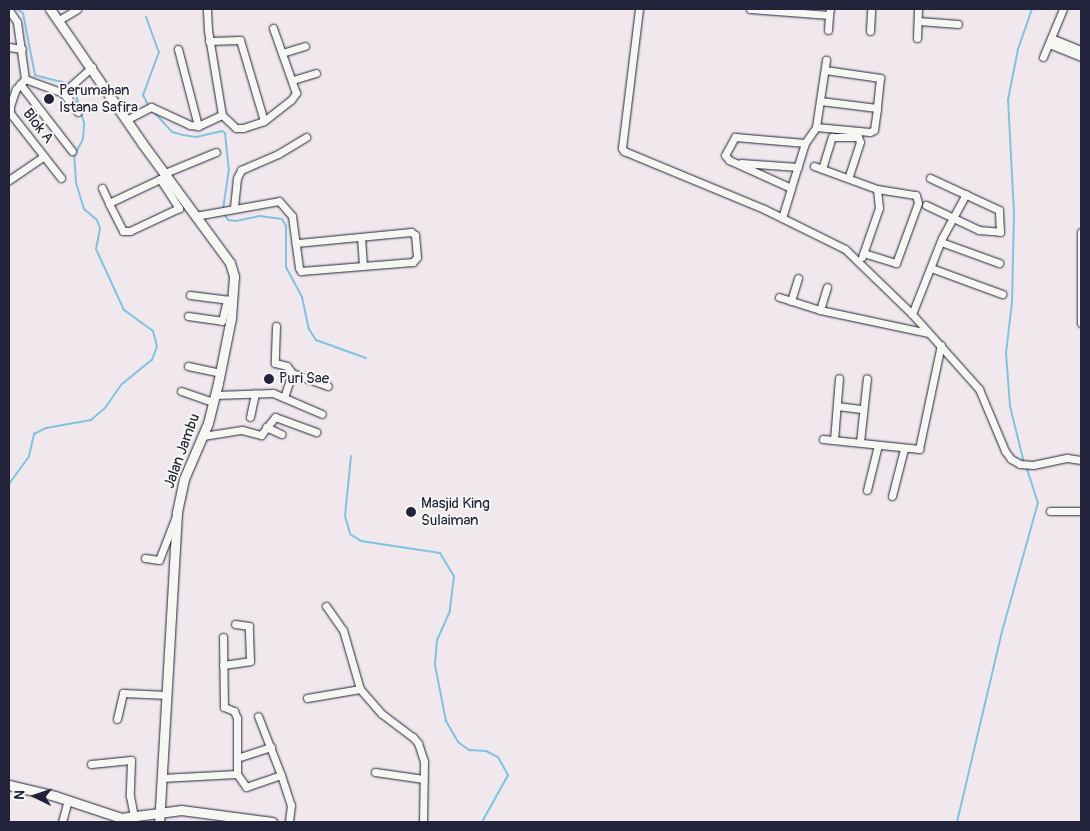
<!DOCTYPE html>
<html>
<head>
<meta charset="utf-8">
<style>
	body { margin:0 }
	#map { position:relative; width:1090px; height:831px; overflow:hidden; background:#f0e8ed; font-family:Pangolin,sans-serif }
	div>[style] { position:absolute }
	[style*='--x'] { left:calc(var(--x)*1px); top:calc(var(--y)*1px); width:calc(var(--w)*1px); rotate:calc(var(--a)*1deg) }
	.stream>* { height:2px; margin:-1px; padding:0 1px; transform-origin:1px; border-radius:1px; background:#80c3e1 }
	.roads { filter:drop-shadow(0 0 1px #22223b) drop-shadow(0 0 1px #22223b) }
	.minor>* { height:7px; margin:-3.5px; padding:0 3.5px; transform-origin:3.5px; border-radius:3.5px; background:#f6f6f2 }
	.tertiary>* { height:9px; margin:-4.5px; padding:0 4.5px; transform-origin:4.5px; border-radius:4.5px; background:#f6f6f2 }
	.dots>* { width:14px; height:14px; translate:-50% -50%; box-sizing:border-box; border:2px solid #f6f6f2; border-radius:50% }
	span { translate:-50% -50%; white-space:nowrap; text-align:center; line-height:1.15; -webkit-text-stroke:4px #f6f6f2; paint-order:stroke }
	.poi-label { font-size:15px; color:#22223b }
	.left { translate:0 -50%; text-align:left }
	.street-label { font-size:15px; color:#22223b }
	.frame { position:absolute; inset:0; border:10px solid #22223b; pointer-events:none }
	.north { position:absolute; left:10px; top:771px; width:50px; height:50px; -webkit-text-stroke:4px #f6f6f2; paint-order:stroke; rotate:274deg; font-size:14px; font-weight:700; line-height:20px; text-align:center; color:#22223b }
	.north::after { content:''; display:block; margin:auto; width:18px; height:22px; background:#22223b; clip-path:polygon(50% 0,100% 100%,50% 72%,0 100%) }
</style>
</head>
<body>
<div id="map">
	<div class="stream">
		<div style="--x:146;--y:17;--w:37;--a:70"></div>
		<div style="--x:159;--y:52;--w:46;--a:110.4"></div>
		<div style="--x:143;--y:95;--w:13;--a:63"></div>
		<div style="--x:154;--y:112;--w:27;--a:48"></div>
		<div style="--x:172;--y:132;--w:11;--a:15"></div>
		<div style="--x:183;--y:135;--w:13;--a:9"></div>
		<div style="--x:196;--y:137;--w:27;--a:-13"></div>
		<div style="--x:222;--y:131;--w:4;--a:34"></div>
		<div style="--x:225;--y:133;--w:36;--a:84"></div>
		<div style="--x:229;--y:169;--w:40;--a:98.5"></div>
		<div style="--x:224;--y:214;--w:7;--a:56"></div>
		<div style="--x:228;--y:220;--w:8;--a:7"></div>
		<div style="--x:236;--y:221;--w:25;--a:-12"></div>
		<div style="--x:260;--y:216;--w:22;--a:8"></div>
		<div style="--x:282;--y:219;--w:8;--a:60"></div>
		<div style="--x:286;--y:226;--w:41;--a:90"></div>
		<div style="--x:286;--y:267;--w:34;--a:62"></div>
		<div style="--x:302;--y:297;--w:33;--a:78"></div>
		<div style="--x:309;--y:329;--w:13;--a:58"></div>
		<div style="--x:316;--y:340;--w:53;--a:19.8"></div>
		<div style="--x:351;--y:456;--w:60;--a:95.7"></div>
		<div style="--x:345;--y:516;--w:19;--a:74"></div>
		<div style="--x:350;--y:534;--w:13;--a:32"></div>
		<div style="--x:361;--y:541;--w:80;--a:8.6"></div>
		<div style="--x:440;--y:553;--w:27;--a:59"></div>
		<div style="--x:454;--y:576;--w:35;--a:97"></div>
		<div style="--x:450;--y:611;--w:32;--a:114"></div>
		<div style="--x:437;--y:640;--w:25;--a:95"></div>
		<div style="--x:435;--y:665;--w:57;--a:78.9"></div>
		<div style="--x:446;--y:721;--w:24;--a:60"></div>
		<div style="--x:458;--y:742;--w:14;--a:36"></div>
		<div style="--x:469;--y:750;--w:17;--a:3"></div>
		<div style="--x:486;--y:751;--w:13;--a:27"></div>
		<div style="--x:498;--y:757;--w:21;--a:61"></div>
		<div style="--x:508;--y:775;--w:54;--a:119"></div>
		<div style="--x:1024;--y:463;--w:59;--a:-103.8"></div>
		<div style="--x:1010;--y:406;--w:53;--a:-94.3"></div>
		<div style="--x:1006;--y:353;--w:51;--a:-83.3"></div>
		<div style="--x:1012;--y:302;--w:89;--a:-88.7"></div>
		<div style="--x:1014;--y:213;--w:113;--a:-93"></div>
		<div style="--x:1008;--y:100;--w:52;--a:-78.9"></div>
		<div style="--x:1018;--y:49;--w:42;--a:-70.7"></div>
		<div style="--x:9;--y:484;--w:34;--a:-54"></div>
		<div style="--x:29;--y:456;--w:23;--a:-77"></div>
		<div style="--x:34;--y:434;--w:13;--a:-27"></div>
		<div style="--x:46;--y:428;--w:46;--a:-10.1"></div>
		<div style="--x:91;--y:420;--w:18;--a:-41"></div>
		<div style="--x:105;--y:408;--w:29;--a:-55"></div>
		<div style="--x:122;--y:384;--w:38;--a:-39"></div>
		<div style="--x:152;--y:360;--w:15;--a:-70"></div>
		<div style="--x:157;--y:346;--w:16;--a:-105"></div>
		<div style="--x:153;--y:331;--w:36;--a:-144"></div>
		<div style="--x:124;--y:310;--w:67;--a:-114.7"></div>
		<div style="--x:96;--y:249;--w:21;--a:-79"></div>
		<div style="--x:100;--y:228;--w:9;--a:-111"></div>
		<div style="--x:97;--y:220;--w:17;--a:-140"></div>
		<div style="--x:84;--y:209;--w:28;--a:-107"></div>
		<div style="--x:76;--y:182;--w:26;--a:-94"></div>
		<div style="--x:74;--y:156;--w:19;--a:-62"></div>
		<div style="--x:83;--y:139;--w:16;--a:-86"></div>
		<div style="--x:84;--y:123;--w:29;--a:-106"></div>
		<div style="--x:76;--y:95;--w:16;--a:-130"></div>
		<div style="--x:66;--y:83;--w:32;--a:-166"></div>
		<div style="--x:35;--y:75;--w:63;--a:-101"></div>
		<div style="--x:23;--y:13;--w:7;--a:-146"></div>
		<div style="--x:957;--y:822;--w:199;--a:-76.7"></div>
		<div style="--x:1003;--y:628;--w:130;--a:-74.4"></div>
		<div style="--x:1038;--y:503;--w:38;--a:-108"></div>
	</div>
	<div class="roads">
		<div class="minor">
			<div style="--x:639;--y:9;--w:140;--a:97"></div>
			<div style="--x:622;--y:148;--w:4;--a:56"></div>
			<div style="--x:624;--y:151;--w:152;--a:22.5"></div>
			<div style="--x:764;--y:209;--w:90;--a:26.3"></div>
			<div style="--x:845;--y:249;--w:93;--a:44.1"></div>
			<div style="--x:912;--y:314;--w:101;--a:48.2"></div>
			<div style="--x:979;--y:389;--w:67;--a:67.2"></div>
			<div style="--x:1005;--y:451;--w:10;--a:53"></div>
			<div style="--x:1011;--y:459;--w:10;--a:29"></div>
			<div style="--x:1020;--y:464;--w:13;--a:4"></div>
			<div style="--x:1033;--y:465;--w:35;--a:-12"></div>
			<div style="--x:1067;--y:458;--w:14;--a:8"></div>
			<div style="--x:750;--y:9;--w:79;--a:4.3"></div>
			<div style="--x:829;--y:15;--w:6;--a:-81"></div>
			<div style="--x:9;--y:10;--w:14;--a:56"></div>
			<div style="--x:17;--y:22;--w:58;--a:82"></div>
			<div style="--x:59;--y:20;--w:21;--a:-31"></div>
			<div style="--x:918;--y:21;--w:40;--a:4.3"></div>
			<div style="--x:828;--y:30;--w:15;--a:-86"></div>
			<div style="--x:870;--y:31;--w:22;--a:-87"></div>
			<div style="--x:917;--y:38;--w:29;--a:-88"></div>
			<div style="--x:1051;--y:38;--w:32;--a:22"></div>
			<div style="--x:209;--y:41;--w:31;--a:-2"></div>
			<div style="--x:240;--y:40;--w:84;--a:73.5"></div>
			<div style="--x:1049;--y:44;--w:35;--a:22"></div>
			<div style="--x:9;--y:47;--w:13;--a:9"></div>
			<div style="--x:178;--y:49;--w:80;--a:75.4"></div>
			<div style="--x:282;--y:53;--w:24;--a:-17"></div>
			<div style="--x:1043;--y:57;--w:52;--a:-67.4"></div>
			<div style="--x:825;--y:70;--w:56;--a:8.3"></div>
			<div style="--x:880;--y:78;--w:30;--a:96"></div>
			<div style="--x:293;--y:80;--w:24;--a:-17"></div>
			<div style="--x:20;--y:84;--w:85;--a:52.2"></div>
			<div style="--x:63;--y:93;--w:39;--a:-42"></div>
			<div style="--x:222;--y:115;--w:19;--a:43"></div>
			<div style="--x:236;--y:128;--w:7;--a:0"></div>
			<div style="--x:243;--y:128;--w:22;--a:-18"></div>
			<div style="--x:264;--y:121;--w:34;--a:-38"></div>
			<div style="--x:291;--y:100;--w:9;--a:-54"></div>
			<div style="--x:296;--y:93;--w:69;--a:-109.5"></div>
			<div style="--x:128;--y:119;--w:26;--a:-28"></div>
			<div style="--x:151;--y:107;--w:43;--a:24.8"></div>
			<div style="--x:190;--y:125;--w:8;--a:7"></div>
			<div style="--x:198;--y:126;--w:26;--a:-25"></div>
			<div style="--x:222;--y:115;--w:86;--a:-99.4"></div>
			<div style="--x:208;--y:30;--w:21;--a:-93"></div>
			<div style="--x:816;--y:127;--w:68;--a:-81.5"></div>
			<div style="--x:741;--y:163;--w:57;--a:4"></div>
			<div style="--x:814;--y:166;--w:67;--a:20.1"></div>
			<div style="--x:877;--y:189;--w:39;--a:9"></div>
			<div style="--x:916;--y:195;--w:8;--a:76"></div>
			<div style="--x:918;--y:203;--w:64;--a:110.1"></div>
			<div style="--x:896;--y:263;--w:34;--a:-163"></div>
			<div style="--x:822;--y:169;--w:34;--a:-73"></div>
			<div style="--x:832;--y:137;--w:26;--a:0"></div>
			<div style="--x:858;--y:137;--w:5;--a:68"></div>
			<div style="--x:860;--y:142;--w:38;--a:108"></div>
			<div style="--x:165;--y:173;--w:55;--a:-22.4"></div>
			<div style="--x:61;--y:178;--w:83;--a:-128.1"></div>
			<div style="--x:10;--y:113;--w:7;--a:-90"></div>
			<div style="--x:10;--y:106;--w:18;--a:-71"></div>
			<div style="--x:16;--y:89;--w:13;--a:-48"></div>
			<div style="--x:25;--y:79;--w:40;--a:20.2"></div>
			<div style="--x:63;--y:93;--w:24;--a:52"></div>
			<div style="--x:160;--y:179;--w:35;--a:57"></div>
			<div style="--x:179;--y:208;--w:54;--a:154.9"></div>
			<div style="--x:130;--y:231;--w:7;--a:180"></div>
			<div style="--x:123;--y:231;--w:31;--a:-117"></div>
			<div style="--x:109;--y:203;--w:56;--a:-25.2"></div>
			<div style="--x:160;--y:179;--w:8;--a:-23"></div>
			<div style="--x:9;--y:180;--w:42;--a:-34.4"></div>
			<div style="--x:102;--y:188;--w:17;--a:65"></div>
			<div style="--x:791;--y:188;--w:47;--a:-72.7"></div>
			<div style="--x:805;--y:143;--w:19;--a:-55"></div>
			<div style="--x:816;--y:127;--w:54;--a:5.3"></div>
			<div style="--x:870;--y:132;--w:4;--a:-27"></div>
			<div style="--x:874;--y:130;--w:22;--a:-82"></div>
			<div style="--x:877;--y:108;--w:57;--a:-173"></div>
			<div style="--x:926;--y:205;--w:59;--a:25.3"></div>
			<div style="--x:979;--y:230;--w:21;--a:5"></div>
			<div style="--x:1000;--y:232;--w:22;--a:-93"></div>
			<div style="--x:999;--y:210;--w:76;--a:-155.1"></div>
			<div style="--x:234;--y:207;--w:29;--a:-84"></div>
			<div style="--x:237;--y:178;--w:9;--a:-63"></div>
			<div style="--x:241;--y:170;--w:40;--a:-23.4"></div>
			<div style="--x:278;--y:154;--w:33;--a:-31"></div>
			<div style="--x:195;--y:216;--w:85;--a:-10.1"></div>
			<div style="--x:279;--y:201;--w:20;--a:49"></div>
			<div style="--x:292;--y:216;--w:52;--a:82.3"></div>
			<div style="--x:299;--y:268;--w:4;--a:56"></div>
			<div style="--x:301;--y:271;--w:112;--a:-4.6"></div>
			<div style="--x:413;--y:262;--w:6;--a:-51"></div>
			<div style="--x:417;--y:257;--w:22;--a:-95"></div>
			<div style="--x:415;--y:235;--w:5;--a:-143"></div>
			<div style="--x:411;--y:232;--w:116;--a:174.5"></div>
			<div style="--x:782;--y:218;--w:31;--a:-73"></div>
			<div style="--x:791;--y:188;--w:68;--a:-155.7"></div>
			<div style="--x:729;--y:160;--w:6;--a:-129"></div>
			<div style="--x:725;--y:155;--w:21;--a:-61"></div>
			<div style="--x:735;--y:137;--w:70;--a:4.9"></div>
			<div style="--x:1081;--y:232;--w:91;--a:90"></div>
			<div style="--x:361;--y:237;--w:28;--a:86"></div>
			<div style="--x:941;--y:242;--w:62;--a:19.9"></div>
			<div style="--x:862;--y:257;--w:52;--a:-70.9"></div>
			<div style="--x:879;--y:208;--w:19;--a:-96"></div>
			<div style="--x:931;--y:268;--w:76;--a:20.1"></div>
			<div style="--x:190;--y:295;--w:40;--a:7.1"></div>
			<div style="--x:779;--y:297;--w:43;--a:17.6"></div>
			<div style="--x:820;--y:310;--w:110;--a:12"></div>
			<div style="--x:791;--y:301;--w:24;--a:-73"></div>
			<div style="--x:820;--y:310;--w:24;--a:-73"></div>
			<div style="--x:912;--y:314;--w:82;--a:-68.5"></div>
			<div style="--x:942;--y:238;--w:50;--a:-61.4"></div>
			<div style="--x:188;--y:316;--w:34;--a:8"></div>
			<div style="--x:222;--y:321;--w:22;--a:-77"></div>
			<div style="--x:276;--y:326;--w:37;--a:92"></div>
			<div style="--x:275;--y:363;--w:12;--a:14"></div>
			<div style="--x:287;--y:366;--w:9;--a:54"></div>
			<div style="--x:292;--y:373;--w:26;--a:108"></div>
			<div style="--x:188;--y:366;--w:33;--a:12"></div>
			<div style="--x:292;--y:373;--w:38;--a:20"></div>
			<div style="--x:181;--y:391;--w:34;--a:19"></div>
			<div style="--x:215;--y:395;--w:58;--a:-2"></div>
			<div style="--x:273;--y:393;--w:53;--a:23.2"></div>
			<div style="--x:837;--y:406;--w:26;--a:7"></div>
			<div style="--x:250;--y:417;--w:24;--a:-78"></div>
			<div style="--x:266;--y:427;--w:17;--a:25"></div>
			<div style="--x:203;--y:436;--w:39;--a:-9"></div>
			<div style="--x:242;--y:430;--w:20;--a:15"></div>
			<div style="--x:261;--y:435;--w:23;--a:-52"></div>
			<div style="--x:275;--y:417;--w:44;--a:20.1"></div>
			<div style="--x:823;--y:439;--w:97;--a:5.9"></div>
			<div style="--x:919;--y:449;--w:106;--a:-78.1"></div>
			<div style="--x:834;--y:440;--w:62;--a:-85.4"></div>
			<div style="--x:860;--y:442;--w:64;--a:-83.8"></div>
			<div style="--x:867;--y:490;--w:46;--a:-76.3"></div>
			<div style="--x:892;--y:496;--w:49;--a:-75.7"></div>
			<div style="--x:1050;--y:511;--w:31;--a:0"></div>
			<div style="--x:145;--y:558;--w:14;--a:8"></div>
			<div style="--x:159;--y:560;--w:47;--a:-68.9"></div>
			<div style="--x:326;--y:606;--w:29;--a:55"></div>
			<div style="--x:343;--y:630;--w:61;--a:73.9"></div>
			<div style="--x:360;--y:689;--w:33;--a:49"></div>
			<div style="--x:382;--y:714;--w:39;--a:37"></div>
			<div style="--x:413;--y:737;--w:8;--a:50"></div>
			<div style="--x:418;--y:743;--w:19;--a:72"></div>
			<div style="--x:424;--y:761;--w:61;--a:90.9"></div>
			<div style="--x:223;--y:637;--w:70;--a:89.2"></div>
			<div style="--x:224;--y:707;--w:11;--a:22"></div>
			<div style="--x:234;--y:711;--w:8;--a:67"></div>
			<div style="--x:237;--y:718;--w:56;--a:90"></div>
			<div style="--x:237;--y:774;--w:16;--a:55"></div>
			<div style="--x:246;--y:787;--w:37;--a:-19"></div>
			<div style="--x:281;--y:775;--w:63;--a:-111.3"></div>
			<div style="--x:223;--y:665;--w:27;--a:-8"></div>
			<div style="--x:250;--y:661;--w:35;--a:-92"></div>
			<div style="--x:249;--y:626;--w:14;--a:-172"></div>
			<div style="--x:307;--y:698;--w:54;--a:-9.6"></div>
			<div style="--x:117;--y:719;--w:27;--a:-77"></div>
			<div style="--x:123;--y:693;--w:44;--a:2.6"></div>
			<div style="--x:237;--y:758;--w:36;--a:-18"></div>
			<div style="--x:91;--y:764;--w:40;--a:-5.7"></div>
			<div style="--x:131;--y:760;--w:36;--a:92"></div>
			<div style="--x:130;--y:796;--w:21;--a:79"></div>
			<div style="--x:375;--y:772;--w:49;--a:8.3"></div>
			<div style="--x:281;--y:775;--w:32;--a:72"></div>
			<div style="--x:291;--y:805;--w:17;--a:97"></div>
			<div style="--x:161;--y:778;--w:76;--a:-3"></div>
			<div style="--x:62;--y:822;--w:23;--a:-75"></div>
		</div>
		<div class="tertiary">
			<div style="--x:50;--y:9;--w:163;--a:55.5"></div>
			<div style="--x:142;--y:143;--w:149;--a:53.7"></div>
			<div style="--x:230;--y:263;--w:14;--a:73"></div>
			<div style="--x:234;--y:276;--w:42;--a:94.1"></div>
			<div style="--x:231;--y:318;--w:66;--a:101.3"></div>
			<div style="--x:218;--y:383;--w:41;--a:104"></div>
			<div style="--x:208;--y:423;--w:61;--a:113.2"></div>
			<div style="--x:184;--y:479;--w:35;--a:102"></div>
			<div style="--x:177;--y:513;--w:310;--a:93.3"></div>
			<div style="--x:9;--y:785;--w:47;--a:13.4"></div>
			<div style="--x:55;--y:796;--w:70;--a:18.4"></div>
			<div style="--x:121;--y:818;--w:61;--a:-7.6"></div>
			<div style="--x:181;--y:810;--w:92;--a:7.5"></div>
		</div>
	</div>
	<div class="dots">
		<div style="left:49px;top:99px;background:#22223b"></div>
		<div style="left:269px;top:379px;background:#22223b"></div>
		<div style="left:411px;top:512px;background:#22223b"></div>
	</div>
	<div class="poi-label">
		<span class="left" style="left:59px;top:99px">Perumahan<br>Istana Safira</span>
		<span class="left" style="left:279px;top:379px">Puri Sae</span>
		<span class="left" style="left:421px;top:512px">Masjid King<br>Sulaiman</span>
	</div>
	<div class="street-label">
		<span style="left:38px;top:126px;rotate:52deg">Blok A</span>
		<span style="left:182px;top:451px;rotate:-70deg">Jalan Jambu</span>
	</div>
	<div class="frame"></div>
	<div class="north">N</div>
</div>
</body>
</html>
